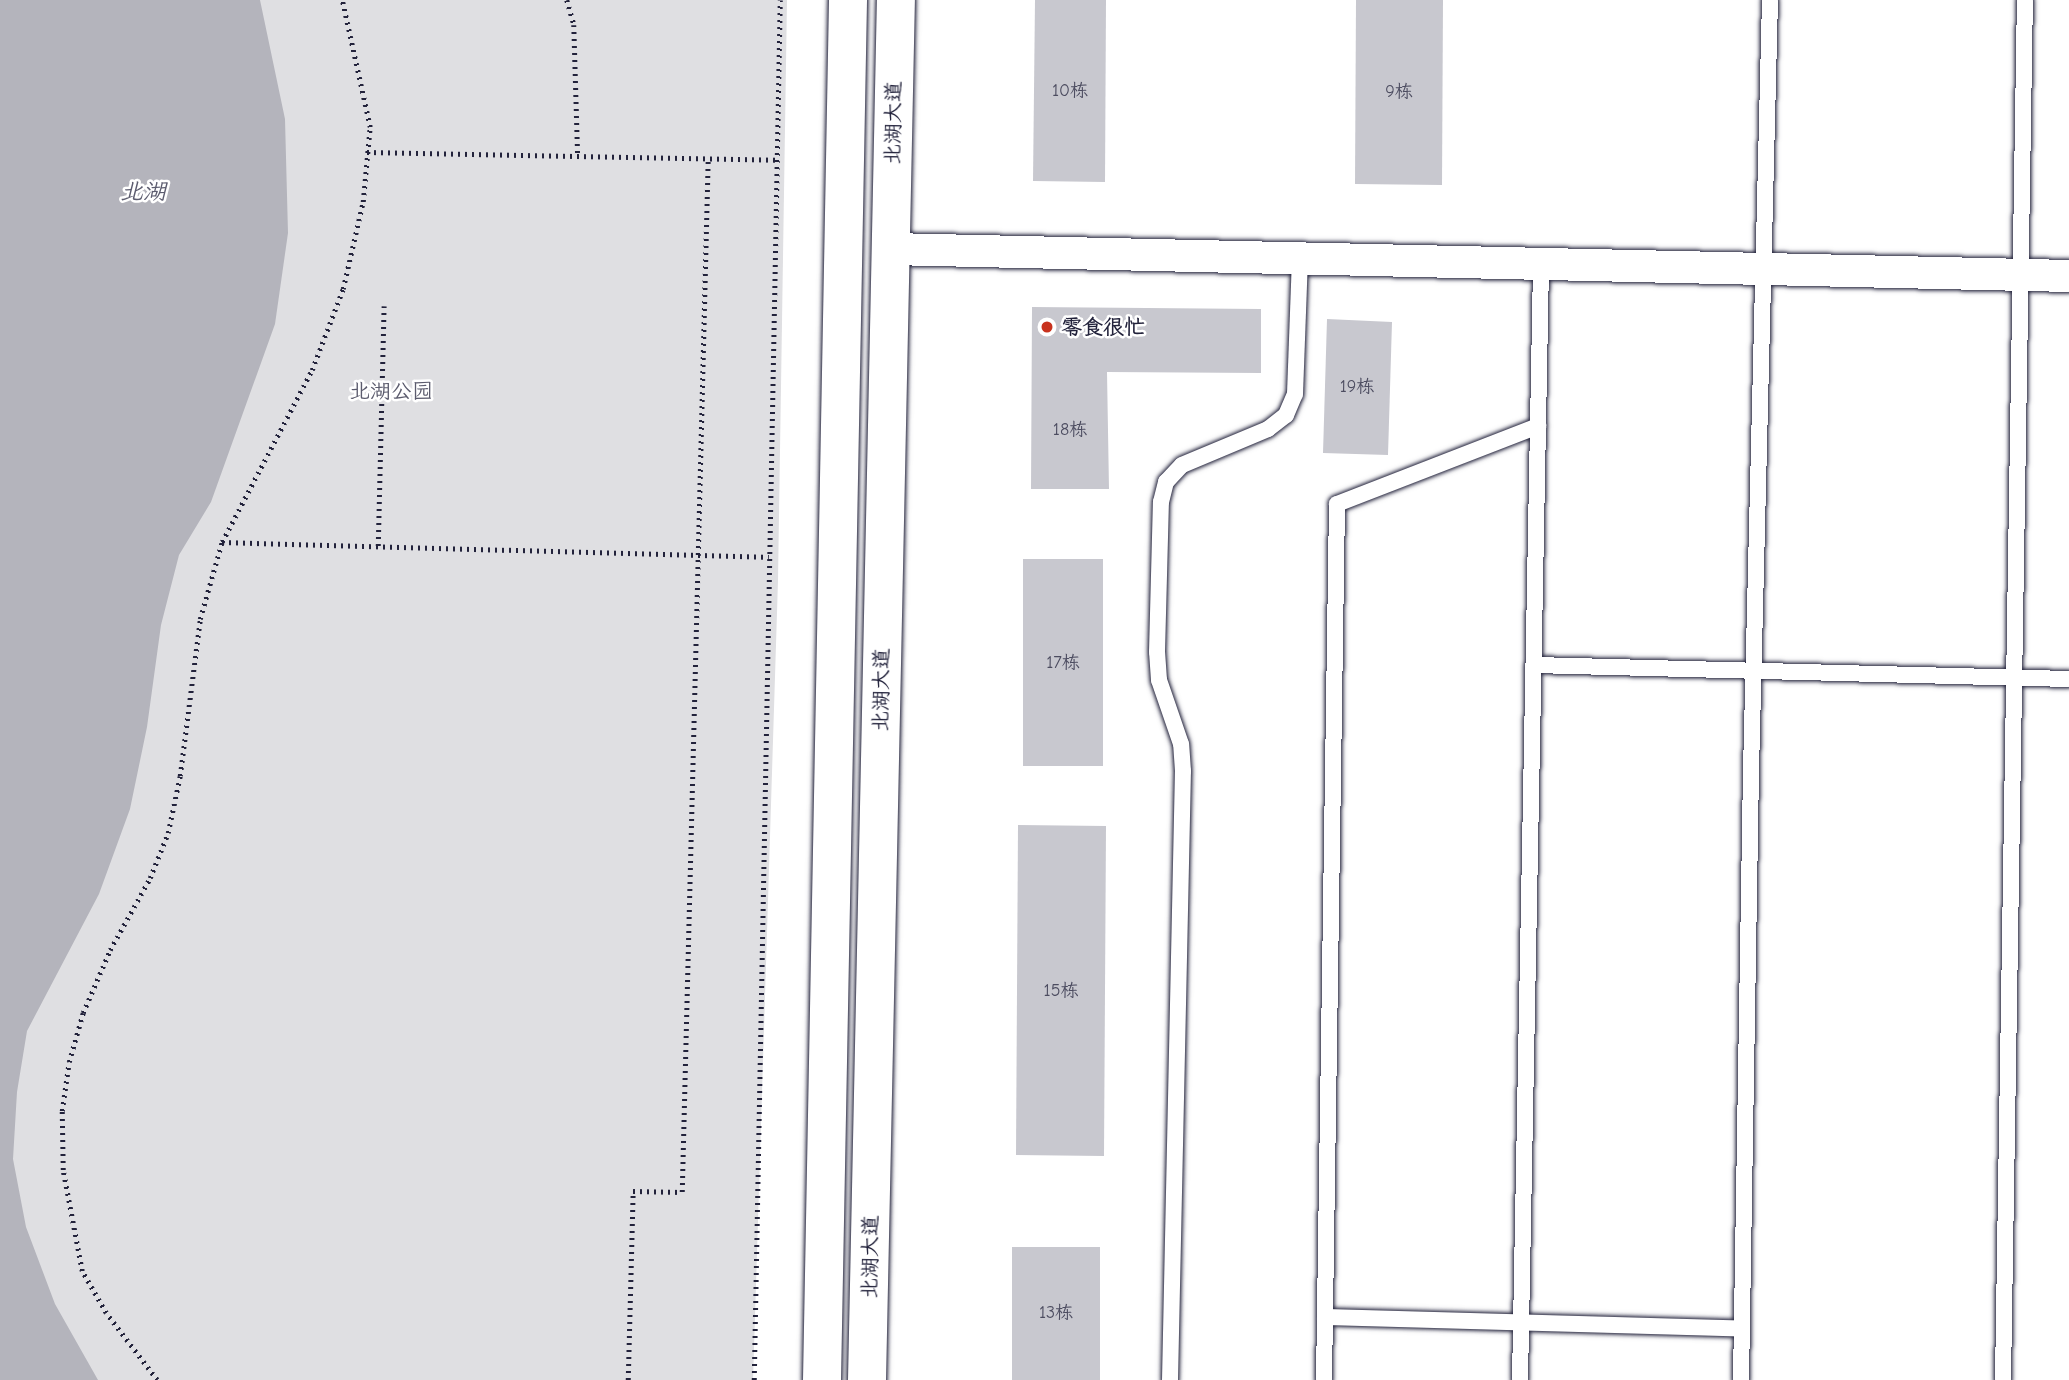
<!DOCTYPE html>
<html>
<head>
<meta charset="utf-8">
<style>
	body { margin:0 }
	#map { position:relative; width:2069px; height:1380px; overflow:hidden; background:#fff; font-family:"Comic Neue","LXGW WenKai TC",sans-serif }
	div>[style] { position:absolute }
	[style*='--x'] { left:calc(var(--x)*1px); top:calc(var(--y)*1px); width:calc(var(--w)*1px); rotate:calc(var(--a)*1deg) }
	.green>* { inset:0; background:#dfdfe2 }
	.water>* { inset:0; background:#b4b4bc }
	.building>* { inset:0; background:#c8c8cf }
	.path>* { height:4.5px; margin-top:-2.25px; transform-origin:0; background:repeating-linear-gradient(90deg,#22223b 0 2px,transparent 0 7px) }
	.roads { filter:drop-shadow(0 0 2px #22223b) drop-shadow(0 0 2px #22223b) }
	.service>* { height:16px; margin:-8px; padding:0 8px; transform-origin:8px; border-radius:8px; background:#fff }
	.minor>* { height:32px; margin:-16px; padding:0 16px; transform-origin:16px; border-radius:16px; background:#fff }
	.secondary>* { height:38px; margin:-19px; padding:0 19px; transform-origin:19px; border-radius:19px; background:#fff }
	.dots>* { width:19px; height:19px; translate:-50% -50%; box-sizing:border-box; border:4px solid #fff; border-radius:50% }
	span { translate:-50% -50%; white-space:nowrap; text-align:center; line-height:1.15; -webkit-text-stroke:5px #fff; paint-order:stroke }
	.number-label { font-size:18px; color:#4c4c60 }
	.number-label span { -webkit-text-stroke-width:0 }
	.street-label { font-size:21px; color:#22223b }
	.poi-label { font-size:21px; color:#22223b; font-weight:700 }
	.left { translate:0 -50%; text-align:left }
	.park-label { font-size:21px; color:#5b5b6d }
	.water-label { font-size:23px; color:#5c5c6f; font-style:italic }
</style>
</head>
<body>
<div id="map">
	<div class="green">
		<div style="clip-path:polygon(0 0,787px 0,778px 580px,753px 1380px,0 1380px)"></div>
	</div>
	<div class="water">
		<div style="clip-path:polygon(0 0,260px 0,285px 119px,288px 233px,275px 324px,211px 502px,179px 555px,161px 625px,147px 727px,130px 809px,99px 894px,27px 1031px,17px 1092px,13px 1159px,26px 1227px,55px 1304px,98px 1380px,0 1380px)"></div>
	</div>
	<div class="building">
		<div style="clip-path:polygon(1035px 0,1106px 0,1105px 182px,1033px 181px)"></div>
		<div style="clip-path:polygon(1356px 0,1443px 0,1442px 185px,1355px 184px)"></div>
		<div style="clip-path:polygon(1032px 307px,1261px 309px,1261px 373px,1107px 372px,1109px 489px,1031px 489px)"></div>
		<div style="clip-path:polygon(1327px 319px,1392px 322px,1388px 455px,1323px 453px)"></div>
		<div style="clip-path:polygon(1023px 559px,1103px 559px,1103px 766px,1023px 766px)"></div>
		<div style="clip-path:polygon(1018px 825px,1106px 826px,1104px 1156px,1016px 1155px)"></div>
		<div style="clip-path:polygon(1012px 1247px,1100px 1247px,1100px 1380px,1012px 1380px)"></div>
	</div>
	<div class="path">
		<div style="--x:567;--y:0;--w:26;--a:74"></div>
		<div style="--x:574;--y:25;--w:131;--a:88.3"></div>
		<div style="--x:367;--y:152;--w:410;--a:1.1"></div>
		<div style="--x:222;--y:542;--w:547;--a:1.57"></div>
		<div style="--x:378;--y:546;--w:240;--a:-88.6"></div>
		<div style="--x:157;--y:1380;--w:84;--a:-127.3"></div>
		<div style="--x:106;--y:1313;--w:48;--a:-119.7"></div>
		<div style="--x:82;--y:1271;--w:103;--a:-100.7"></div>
		<div style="--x:63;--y:1170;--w:59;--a:-91"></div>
		<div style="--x:62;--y:1111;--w:49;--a:-81.9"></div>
		<div style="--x:69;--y:1062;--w:51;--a:-74.1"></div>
		<div style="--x:83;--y:1013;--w:69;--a:-66.8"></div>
		<div style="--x:110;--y:950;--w:82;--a:-60.9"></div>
		<div style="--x:150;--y:878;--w:48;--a:-68.2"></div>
		<div style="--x:168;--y:833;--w:58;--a:-78.1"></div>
		<div style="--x:180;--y:776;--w:158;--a:-82.7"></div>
		<div style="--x:200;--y:619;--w:80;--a:-74.1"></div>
		<div style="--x:222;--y:542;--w:194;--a:-62.4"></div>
		<div style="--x:312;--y:370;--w:87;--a:-69.1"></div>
		<div style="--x:343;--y:289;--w:89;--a:-77.1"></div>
		<div style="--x:363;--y:202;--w:75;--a:-84.7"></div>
		<div style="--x:370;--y:127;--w:130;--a:-102.4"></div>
		<div style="--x:628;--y:1380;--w:189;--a:-88.5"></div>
		<div style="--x:633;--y:1191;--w:49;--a:1.2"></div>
		<div style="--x:682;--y:1192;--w:1033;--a:-88.56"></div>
		<div style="--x:754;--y:1380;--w:1380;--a:-88.92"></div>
	</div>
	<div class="roads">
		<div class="service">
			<div style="--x:1534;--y:665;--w:535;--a:1.5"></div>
			<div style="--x:1325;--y:1317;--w:417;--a:1.6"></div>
			<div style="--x:1170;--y:1380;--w:609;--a:-88.78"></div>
			<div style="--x:1183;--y:771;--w:27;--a:-94"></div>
			<div style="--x:1181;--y:744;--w:68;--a:-109"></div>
			<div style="--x:1159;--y:680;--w:28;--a:-94"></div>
			<div style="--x:1157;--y:652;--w:150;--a:-88.5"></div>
			<div style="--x:1161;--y:502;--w:21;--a:-76"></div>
			<div style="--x:1166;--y:482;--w:23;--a:-47"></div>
			<div style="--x:1182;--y:465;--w:93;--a:-22.7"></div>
			<div style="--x:1268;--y:429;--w:23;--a:-38"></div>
			<div style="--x:1286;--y:415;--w:23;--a:-67"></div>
			<div style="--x:1295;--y:394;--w:136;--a:-87.9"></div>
			<div style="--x:1324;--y:1380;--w:876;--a:-89.15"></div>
			<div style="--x:1337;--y:504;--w:216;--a:-21.2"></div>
			<div style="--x:1520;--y:1380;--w:1116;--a:-88.92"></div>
			<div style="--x:1741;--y:1380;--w:609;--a:-89.06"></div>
			<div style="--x:1751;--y:771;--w:771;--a:-88.59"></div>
			<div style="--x:2003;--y:1380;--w:1380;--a:-89.09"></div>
		</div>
		<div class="minor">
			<div style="--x:890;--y:249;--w:1179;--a:1.31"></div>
		</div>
		<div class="secondary">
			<div style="--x:822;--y:1380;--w:1380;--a:-88.92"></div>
			<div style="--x:867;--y:1380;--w:1380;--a:-88.8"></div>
		</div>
	</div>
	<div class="dots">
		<div style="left:1047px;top:327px;background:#c8321e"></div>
	</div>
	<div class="number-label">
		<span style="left:1070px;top:91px">10栋</span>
		<span style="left:1399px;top:92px">9栋</span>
		<span style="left:1357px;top:387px">19栋</span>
		<span style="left:1070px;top:430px">18栋</span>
		<span style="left:1063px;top:663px">17栋</span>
		<span style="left:1061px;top:991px">15栋</span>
		<span style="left:1056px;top:1313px">13栋</span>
	</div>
	<div class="street-label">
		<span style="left:893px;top:123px;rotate:-89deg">北湖大道</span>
		<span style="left:881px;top:690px;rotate:-89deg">北湖大道</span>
		<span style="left:870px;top:1257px;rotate:-89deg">北湖大道</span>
	</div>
	<div class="poi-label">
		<span class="left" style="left:1061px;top:327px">零食很忙</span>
	</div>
	<div class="park-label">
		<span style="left:391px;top:391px">北湖公园</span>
	</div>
	<div class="water-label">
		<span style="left:143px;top:192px">北湖</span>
	</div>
</div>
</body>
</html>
